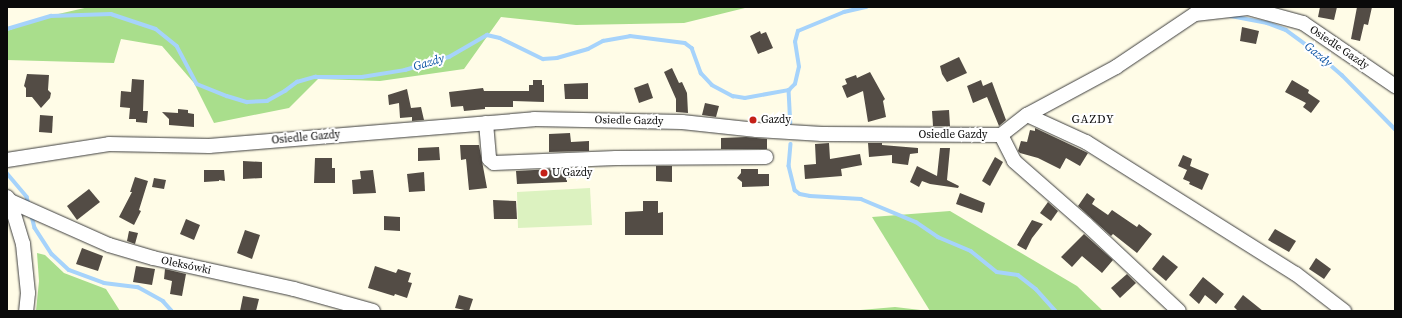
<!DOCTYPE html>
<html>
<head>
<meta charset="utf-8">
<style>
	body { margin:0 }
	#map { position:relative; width:1402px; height:318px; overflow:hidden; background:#fffce7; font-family:"Source Serif 4",serif }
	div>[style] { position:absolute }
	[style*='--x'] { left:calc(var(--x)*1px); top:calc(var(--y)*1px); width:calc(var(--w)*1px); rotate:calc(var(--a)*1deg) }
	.forest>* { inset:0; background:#a9de8c }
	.pitch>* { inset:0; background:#dcf2c0 }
	.stream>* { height:3.5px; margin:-1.75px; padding:0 1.75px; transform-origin:1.75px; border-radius:1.75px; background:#a6d3fb }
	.building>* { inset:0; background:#534c45 }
	.roads { filter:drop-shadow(0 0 1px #3d3d3d) drop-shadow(0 0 1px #3d3d3d) }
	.street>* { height:14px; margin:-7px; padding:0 7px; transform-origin:7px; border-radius:7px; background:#fff }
	.dots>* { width:11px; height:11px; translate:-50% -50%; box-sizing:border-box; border:2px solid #fff; border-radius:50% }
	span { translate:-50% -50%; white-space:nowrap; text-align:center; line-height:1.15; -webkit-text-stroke:4px #fff; paint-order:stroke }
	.street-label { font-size:11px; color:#0a0a0a }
	.poi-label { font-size:11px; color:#0a0a0a }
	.left { translate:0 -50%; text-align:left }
	.water-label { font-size:12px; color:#0b53a4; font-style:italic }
	.neighbourhood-label { font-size:12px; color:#0a0a0a; letter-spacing:1px }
	.frame { position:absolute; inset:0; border:8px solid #0a0a0a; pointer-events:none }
</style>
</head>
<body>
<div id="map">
	<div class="forest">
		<div style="clip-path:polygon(89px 7px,120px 8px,749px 7px,684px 23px,576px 25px,501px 17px,464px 69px,380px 81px,318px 79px,289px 108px,214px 123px,194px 83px,162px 46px,121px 39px,114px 63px,7px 60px,7px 31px,45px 17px)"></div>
		<div style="clip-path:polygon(950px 211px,1077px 286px,1103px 311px,930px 311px,872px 217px)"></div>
		<div style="clip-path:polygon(37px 253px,45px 255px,64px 273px,106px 289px,120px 311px,36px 311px,39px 281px)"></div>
		<div style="clip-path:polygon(895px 307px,929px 311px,849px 311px)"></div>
	</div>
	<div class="pitch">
		<div style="clip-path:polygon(590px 188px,592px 225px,518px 228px,517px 192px)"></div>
	</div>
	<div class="stream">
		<div style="--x:1231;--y:16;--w:37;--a:11"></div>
		<div style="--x:1267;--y:23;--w:20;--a:20"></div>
		<div style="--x:1286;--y:30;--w:32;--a:36"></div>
		<div style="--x:1312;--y:49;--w:40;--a:41"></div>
		<div style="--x:1342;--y:75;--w:76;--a:45.5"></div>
		<div style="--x:7;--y:29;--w:46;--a:-16.5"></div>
		<div style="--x:51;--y:16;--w:60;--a:-1.9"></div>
		<div style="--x:111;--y:14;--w:47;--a:18.4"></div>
		<div style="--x:156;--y:29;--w:27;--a:39"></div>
		<div style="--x:177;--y:46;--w:43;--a:62.2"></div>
		<div style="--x:197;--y:84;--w:32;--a:22"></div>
		<div style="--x:227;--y:96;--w:21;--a:17"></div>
		<div style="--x:247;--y:102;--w:20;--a:-3"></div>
		<div style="--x:267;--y:101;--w:21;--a:-29"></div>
		<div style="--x:285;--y:91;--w:15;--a:-37"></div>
		<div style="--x:297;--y:82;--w:19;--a:-16"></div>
		<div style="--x:315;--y:77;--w:47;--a:0"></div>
		<div style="--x:362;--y:77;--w:44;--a:-9.2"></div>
		<div style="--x:405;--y:70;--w:46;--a:-16.5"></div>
		<div style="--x:449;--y:57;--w:44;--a:-30.1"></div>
		<div style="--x:487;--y:35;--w:13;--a:13"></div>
		<div style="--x:500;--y:38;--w:48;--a:26"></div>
		<div style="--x:543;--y:59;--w:14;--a:-4"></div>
		<div style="--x:557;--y:58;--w:32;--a:-16"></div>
		<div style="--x:588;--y:49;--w:17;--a:-28"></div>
		<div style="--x:603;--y:41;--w:27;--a:-10"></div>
		<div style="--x:630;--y:36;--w:55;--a:7.3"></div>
		<div style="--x:685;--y:43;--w:9;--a:36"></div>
		<div style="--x:692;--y:48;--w:27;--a:70"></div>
		<div style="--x:701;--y:73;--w:16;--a:47"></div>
		<div style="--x:712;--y:85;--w:24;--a:28"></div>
		<div style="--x:733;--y:96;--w:12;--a:9"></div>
		<div style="--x:745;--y:98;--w:45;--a:-10.3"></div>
		<div style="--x:789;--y:90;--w:8;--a:-45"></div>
		<div style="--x:795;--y:84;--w:17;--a:-77"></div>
		<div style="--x:799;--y:67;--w:25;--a:-99"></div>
		<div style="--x:795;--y:42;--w:11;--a:-75"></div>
		<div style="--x:798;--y:31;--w:50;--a:-22.4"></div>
		<div style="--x:844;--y:12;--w:23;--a:-13"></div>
		<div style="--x:789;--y:90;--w:33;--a:87"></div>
		<div style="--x:791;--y:144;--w:22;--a:95"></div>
		<div style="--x:789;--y:166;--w:25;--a:76"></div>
		<div style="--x:795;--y:190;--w:6;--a:39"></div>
		<div style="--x:800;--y:194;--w:10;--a:11"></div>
		<div style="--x:810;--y:196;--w:51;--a:3.4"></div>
		<div style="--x:861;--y:199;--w:60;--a:22.7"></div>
		<div style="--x:916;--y:222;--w:27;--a:34"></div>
		<div style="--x:938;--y:237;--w:36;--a:23"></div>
		<div style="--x:971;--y:251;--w:33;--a:39"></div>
		<div style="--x:997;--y:272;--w:21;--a:8"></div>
		<div style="--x:1018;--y:275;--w:23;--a:38"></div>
		<div style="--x:1036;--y:289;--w:30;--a:48"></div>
		<div style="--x:7;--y:173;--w:31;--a:50"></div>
		<div style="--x:27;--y:197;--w:9;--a:77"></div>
		<div style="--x:32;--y:216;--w:12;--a:76"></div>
		<div style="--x:35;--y:228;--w:31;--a:57"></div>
		<div style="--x:52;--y:254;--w:23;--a:43"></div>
		<div style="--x:69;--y:270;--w:37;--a:20"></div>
		<div style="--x:104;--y:283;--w:34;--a:7"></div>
		<div style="--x:138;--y:287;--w:29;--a:29"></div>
		<div style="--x:163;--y:301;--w:13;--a:48"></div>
	</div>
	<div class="building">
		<div style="clip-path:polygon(1320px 7px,1337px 7px,1334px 20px,1318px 17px)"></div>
		<div style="clip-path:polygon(1357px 7px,1372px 7px,1368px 25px,1364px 24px,1360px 41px,1351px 39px)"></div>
		<div style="clip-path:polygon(1242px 27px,1259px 31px,1256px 44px,1240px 41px)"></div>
		<div style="clip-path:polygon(760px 31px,761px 34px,766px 32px,773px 48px,758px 54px,750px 36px)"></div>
		<div style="clip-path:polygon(959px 57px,967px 73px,947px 82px,942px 74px,940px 66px)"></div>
		<div style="clip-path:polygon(672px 68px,679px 83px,682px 82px,687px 93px,688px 113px,676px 112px,676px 99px,664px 72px)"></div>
		<div style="clip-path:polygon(870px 72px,885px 99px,883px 101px,886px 117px,868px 122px,863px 91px,847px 98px,842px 86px,847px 84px,845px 79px,856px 75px,857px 78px)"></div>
		<div style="clip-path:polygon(27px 74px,49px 75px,48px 90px,51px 93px,50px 98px,41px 108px,32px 97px,26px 97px,26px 88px,24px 86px)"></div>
		<div style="clip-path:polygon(132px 79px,144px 80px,143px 111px,148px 111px,147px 123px,136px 122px,136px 119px,129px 119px,130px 108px,120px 107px,121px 91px,131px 92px)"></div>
		<div style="clip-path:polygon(533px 80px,542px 80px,542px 85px,544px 85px,544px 102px,513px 101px,513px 107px,485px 107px,485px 109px,464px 111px,463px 106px,451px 107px,449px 92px,483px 88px,484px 91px,529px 91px,529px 85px,533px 85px)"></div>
		<div style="clip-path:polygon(981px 80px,983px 86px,992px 82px,1006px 120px,999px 126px,987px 97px,973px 103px,967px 86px)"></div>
		<div style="clip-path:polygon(1292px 80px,1309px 90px,1308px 93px,1320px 101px,1311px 113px,1303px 107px,1306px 103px,1285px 92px)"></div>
		<div style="clip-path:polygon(588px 83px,588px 99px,565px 99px,564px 84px)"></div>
		<div style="clip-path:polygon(648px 83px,653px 98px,639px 103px,634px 88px)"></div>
		<div style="clip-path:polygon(407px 89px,411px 108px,421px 107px,424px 120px,412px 121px,412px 117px,400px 118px,399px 103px,389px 105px,388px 95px)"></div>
		<div style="clip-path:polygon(705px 103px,719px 106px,716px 117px,702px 115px)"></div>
		<div style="clip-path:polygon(178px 109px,188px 110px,188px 113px,194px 114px,194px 127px,169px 125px,169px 119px,162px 112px,178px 113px)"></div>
		<div style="clip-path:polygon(949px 110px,950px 126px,933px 126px,932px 111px)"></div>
		<div style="clip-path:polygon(40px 115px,53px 116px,52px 133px,39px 132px)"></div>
		<div style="clip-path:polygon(1035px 128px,1088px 153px,1080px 166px,1066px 158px,1060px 169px,1038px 158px,1020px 153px,1018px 151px,1021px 141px,1027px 142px,1030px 130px,1035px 131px)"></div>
		<div style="clip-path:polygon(570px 133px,571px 142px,589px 141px,589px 151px,549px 152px,549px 134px)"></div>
		<div style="clip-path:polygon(746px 137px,767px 139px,767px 149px,721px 149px,721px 138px)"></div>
		<div style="clip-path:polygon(829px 143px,830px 159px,860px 154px,862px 165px,841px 169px,842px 176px,805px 179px,804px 165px,816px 164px,815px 144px)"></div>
		<div style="clip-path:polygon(868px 143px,882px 143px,882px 145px,918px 148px,918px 153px,910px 154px,908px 165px,892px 163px,892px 155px,869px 157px)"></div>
		<div style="clip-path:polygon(460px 145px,479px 145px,487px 188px,469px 190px,466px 159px,461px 160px)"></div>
		<div style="clip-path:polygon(439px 147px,440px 160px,418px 161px,418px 148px)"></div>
		<div style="clip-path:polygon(940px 148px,950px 148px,947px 180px,959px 186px,958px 188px,930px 184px,922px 181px,919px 187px,910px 182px,917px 166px,937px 176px)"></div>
		<div style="clip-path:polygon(1183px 155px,1192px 159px,1190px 166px,1209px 174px,1202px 190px,1189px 184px,1190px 182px,1183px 179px,1187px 170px,1178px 166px)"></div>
		<div style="clip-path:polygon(995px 157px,1003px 162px,990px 186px,982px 181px)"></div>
		<div style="clip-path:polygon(315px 158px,332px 158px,332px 168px,335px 168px,335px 183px,314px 183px)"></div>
		<div style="clip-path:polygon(243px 161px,262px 162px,262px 178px,243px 179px)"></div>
		<div style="clip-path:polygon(656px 166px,672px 166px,672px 182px,656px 181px)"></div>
		<div style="clip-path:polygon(571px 168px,572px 178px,567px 178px,567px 182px,517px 184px,516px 171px)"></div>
		<div style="clip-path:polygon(741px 169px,758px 169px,758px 174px,769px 174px,769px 186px,742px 187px,742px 182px,737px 178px,741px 173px)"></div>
		<div style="clip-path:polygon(204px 170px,224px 170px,225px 181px,219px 180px,219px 181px,204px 182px)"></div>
		<div style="clip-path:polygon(373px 170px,376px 193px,353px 194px,352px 180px,361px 179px,360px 171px)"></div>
		<div style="clip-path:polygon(424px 172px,425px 191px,409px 192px,407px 174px)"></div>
		<div style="clip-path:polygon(135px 177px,148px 181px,139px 210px,141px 211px,134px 225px,119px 217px,132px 192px,130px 192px)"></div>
		<div style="clip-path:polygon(154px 178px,166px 180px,164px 189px,152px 187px)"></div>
		<div style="clip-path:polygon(89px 189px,100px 202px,77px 220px,67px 206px)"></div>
		<div style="clip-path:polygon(960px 193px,985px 203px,982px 213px,956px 204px)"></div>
		<div style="clip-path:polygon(1087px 193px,1095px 199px,1092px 204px,1108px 215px,1112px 210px,1137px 227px,1139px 224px,1152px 234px,1137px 253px,1113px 234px,1111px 236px,1078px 206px)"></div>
		<div style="clip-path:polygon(493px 200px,516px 201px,517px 219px,494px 219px)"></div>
		<div style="clip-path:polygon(643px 201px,658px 201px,658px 213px,663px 212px,663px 235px,625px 235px,625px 212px,643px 211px)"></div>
		<div style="clip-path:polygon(1048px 202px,1058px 211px,1051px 221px,1040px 213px)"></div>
		<div style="clip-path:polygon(384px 216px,400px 217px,400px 231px,384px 230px)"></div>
		<div style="clip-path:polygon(186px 219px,200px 225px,194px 240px,180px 234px)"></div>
		<div style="clip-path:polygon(1032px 220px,1043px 224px,1032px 238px,1026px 250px,1017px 245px)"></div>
		<div style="clip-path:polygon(1275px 229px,1296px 241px,1289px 252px,1268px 240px)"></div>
		<div style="clip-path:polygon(245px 230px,260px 235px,252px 259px,237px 253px)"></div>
		<div style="clip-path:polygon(129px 231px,138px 233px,135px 244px,127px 241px)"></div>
		<div style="clip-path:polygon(1084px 234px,1113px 260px,1102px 273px,1082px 256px,1072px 267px,1061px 257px)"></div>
		<div style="clip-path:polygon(82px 248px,103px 256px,98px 271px,76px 264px)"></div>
		<div style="clip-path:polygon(1163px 255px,1178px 267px,1166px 281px,1152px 269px)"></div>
		<div style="clip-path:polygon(1316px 258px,1331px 269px,1324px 279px,1309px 269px)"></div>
		<div style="clip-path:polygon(136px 266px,155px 269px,152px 285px,133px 282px)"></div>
		<div style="clip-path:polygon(375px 266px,396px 273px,398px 269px,411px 273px,408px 282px,412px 283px,407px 298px,395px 294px,394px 296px,368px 288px)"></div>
		<div style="clip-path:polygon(165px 269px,186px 274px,182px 296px,170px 294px,172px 281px,164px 279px)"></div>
		<div style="clip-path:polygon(1127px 274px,1136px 283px,1120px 298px,1111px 288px)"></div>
		<div style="clip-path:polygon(1203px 277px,1224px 294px,1216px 304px,1205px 295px,1199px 304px,1189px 295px)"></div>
		<div style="clip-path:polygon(459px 295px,473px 299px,469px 311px,455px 308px)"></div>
		<div style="clip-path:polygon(1243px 295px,1263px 311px,1238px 311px,1234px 307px)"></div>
		<div style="clip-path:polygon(243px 296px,259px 299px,256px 311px,240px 311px)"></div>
	</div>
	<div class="roads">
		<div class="street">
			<div style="--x:1027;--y:115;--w:65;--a:24.6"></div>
			<div style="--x:1086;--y:142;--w:248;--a:32.2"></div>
			<div style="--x:1296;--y:274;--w:61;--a:37.6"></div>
			<div style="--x:486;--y:123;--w:36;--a:85"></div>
			<div style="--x:489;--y:159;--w:6;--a:39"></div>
			<div style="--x:494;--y:163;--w:122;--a:-2.3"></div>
			<div style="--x:616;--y:158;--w:150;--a:-0.4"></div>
			<div style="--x:1001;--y:135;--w:29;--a:63"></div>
			<div style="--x:1014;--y:161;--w:96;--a:41.2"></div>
			<div style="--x:1086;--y:224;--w:127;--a:43.1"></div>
			<div style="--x:7;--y:160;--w:103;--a:-8.9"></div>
			<div style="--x:109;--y:144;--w:100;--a:1.1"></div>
			<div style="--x:209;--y:146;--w:326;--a:-4.7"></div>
			<div style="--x:534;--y:119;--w:148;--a:1.2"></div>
			<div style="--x:682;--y:122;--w:75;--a:6.1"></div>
			<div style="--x:757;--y:130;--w:65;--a:3.5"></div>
			<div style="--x:822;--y:134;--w:179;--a:0.3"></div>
			<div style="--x:1001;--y:135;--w:33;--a:-38"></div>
			<div style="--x:1027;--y:115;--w:101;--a:-28.3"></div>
			<div style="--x:1116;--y:67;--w:95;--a:-33.9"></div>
			<div style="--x:1195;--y:14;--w:53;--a:-6.5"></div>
			<div style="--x:1248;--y:8;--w:57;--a:15.3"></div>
			<div style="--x:1303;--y:23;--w:112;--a:34.4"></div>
			<div style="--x:7;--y:197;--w:5;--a:53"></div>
			<div style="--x:10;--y:201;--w:108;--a:24"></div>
			<div style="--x:109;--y:245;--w:46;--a:16.5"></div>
			<div style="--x:153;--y:258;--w:144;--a:12.4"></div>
			<div style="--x:294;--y:289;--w:82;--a:15.6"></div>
			<div style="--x:10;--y:201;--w:45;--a:73.2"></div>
			<div style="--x:23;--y:244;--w:49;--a:84.2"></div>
			<div style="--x:28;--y:293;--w:18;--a:96"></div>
		</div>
	</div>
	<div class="dots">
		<div style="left:753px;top:120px;background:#c42018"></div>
		<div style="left:544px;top:173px;background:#c42018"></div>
	</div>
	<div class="street-label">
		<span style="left:1339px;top:48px;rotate:34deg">Osiedle Gazdy</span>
		<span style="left:629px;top:121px;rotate:1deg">Osiedle Gazdy</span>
		<span style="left:953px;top:135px">Osiedle Gazdy</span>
		<span style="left:306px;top:138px;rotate:-5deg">Osiedle Gazdy</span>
		<span style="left:186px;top:266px;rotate:12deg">Oleksówki</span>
	</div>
	<div class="poi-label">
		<span class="left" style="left:761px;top:120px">Gazdy</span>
		<span class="left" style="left:552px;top:173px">U Gazdy</span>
	</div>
	<div class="water-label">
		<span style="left:1318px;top:55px;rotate:39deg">Gazdy</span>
		<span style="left:429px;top:63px;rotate:-17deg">Gazdy</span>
	</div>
	<div class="neighbourhood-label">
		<span style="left:1093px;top:120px">GAZDY</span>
	</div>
	<div class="frame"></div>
</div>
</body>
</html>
